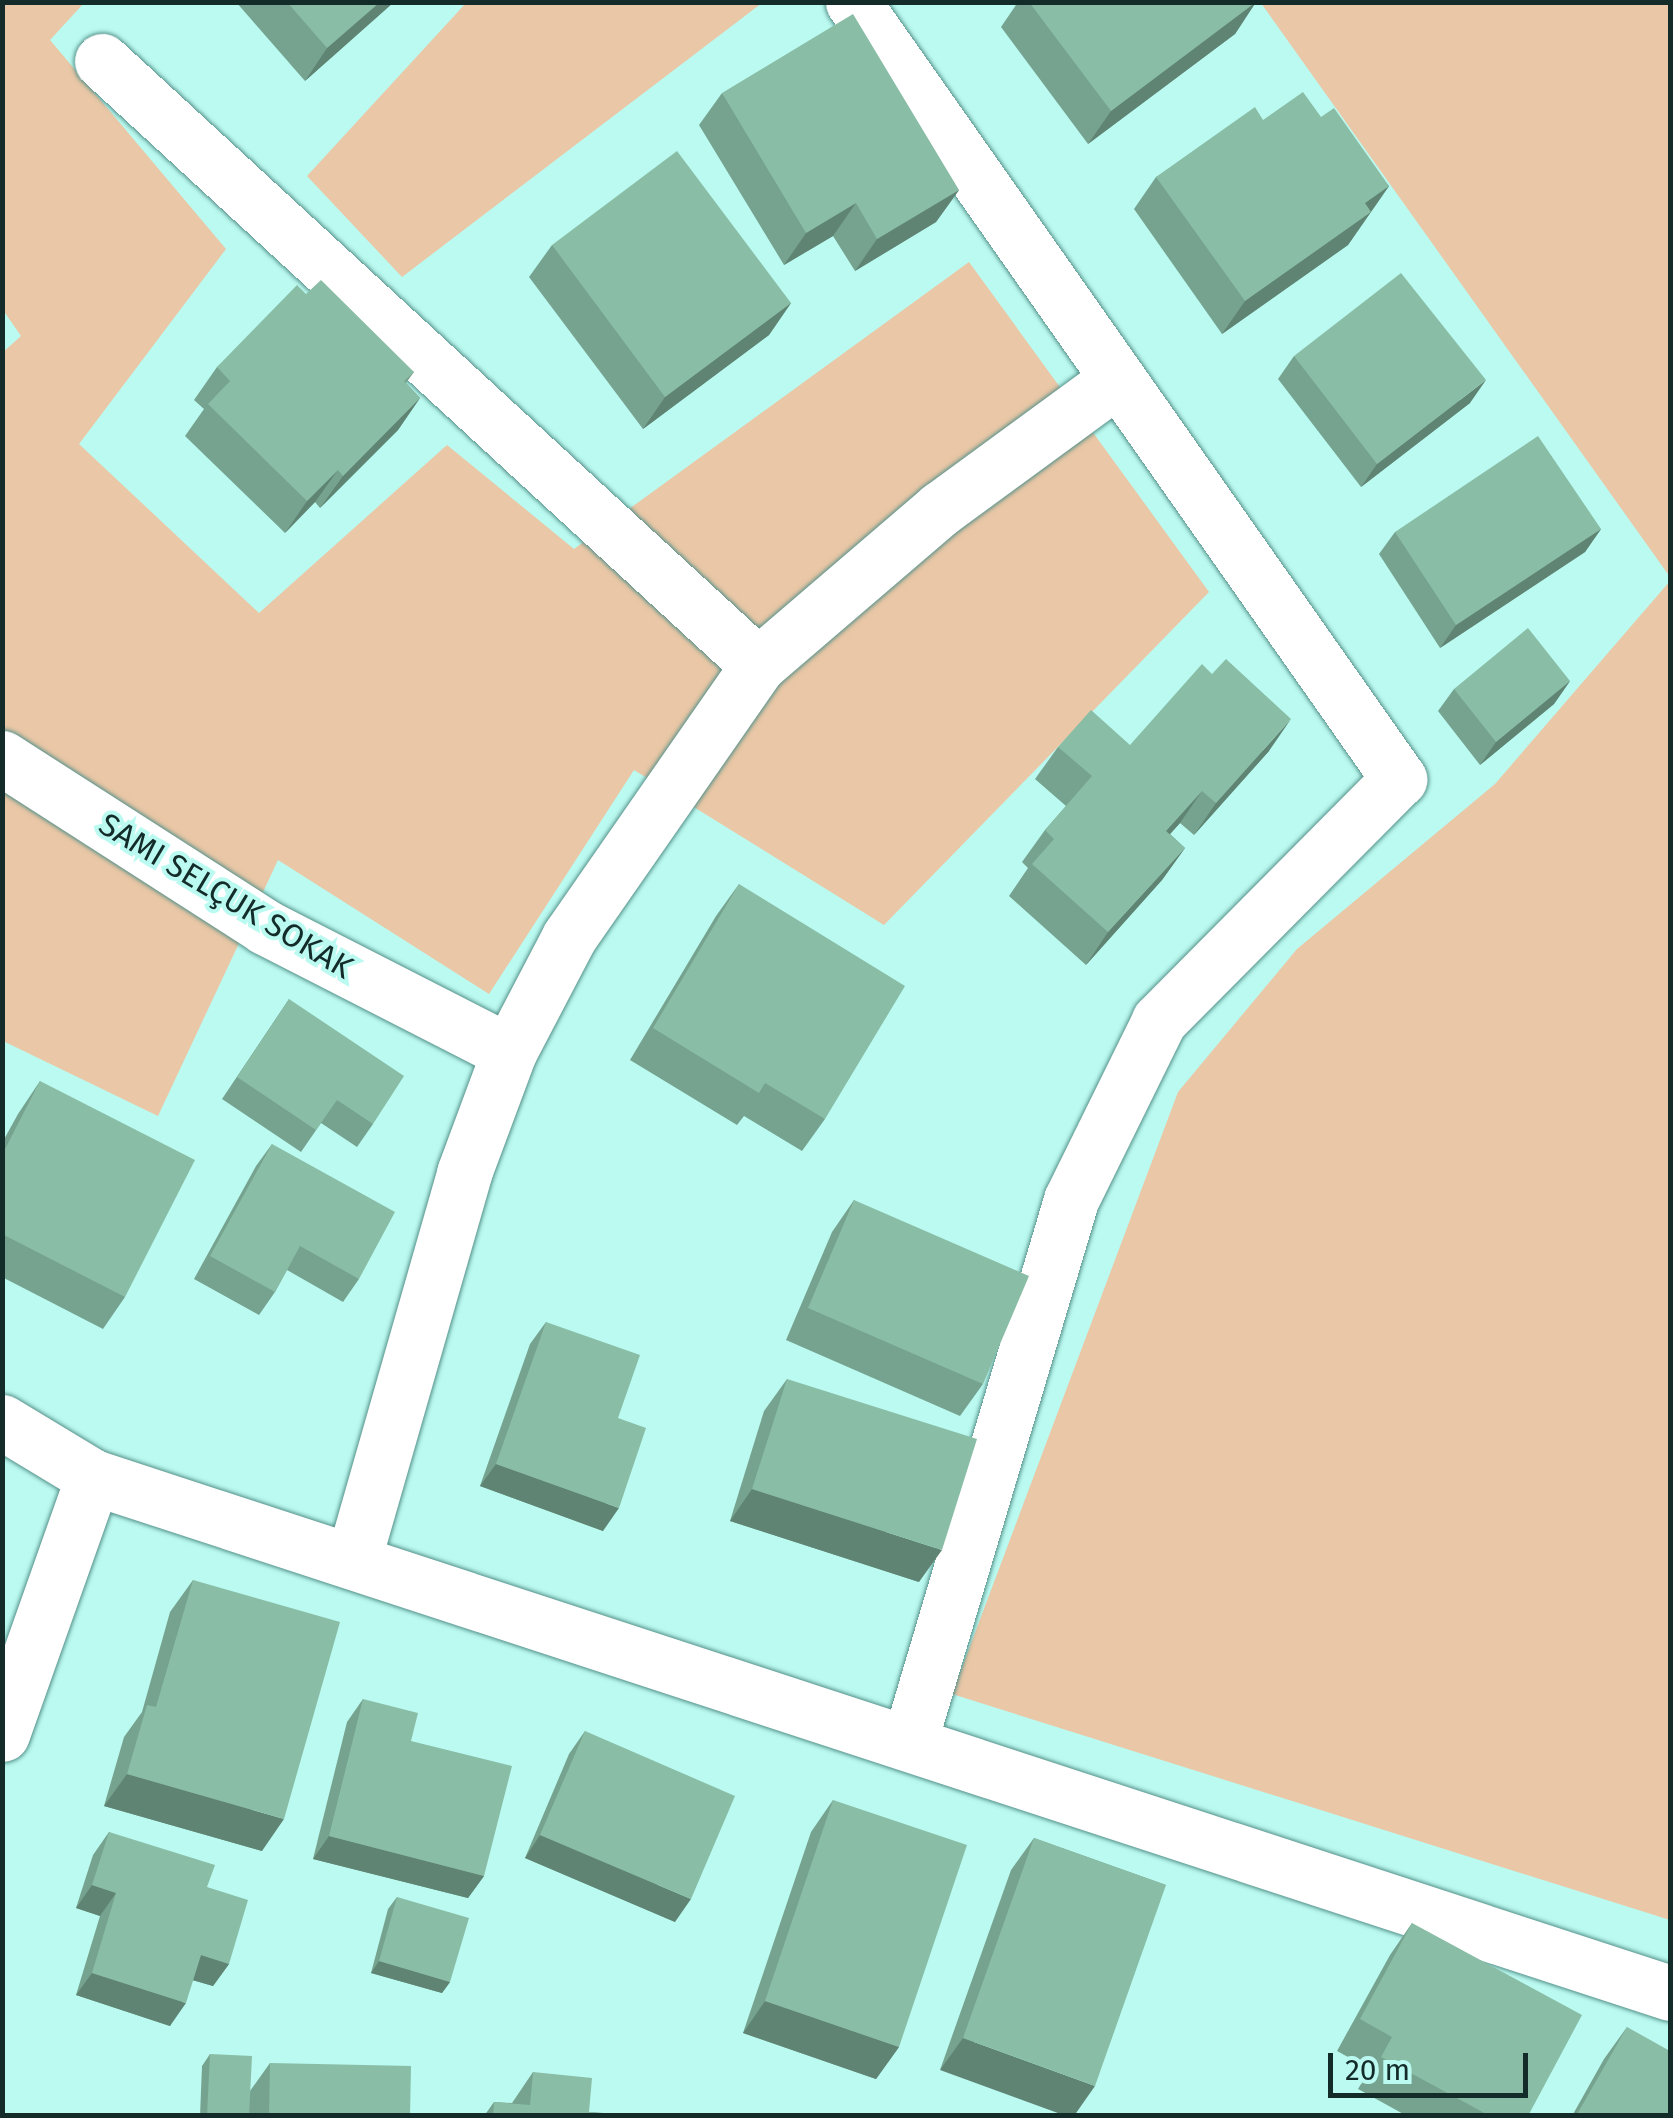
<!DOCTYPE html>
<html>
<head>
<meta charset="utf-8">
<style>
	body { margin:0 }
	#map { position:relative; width:1673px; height:2118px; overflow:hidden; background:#bbfaf1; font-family:"Fira Sans",sans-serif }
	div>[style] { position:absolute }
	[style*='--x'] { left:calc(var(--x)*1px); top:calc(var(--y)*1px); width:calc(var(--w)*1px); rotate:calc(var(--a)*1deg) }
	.green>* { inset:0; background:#eac7a6 }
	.roads { filter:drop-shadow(0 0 2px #549089) drop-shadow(0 0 2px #549089) }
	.minor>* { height:55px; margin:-27.5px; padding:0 27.5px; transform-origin:27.5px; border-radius:27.5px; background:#fff }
	.wall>* { inset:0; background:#76a38f }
	.shaded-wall>* { inset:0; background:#608474 }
	.building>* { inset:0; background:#89bda6 }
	span { translate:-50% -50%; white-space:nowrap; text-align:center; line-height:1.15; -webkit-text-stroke:8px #bbfaf1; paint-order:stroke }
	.street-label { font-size:32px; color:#132c29 }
	.frame { position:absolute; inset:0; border:5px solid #132c29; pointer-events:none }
	.scale { position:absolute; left:1328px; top:2053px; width:200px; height:45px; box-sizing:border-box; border:5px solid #132c29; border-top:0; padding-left:12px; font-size:30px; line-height:35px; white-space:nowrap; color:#132c29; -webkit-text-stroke:8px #bbfaf1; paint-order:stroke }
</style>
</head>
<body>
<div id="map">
	<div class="green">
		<div style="clip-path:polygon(2px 3px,84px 3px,50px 40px,226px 249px,79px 444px,259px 613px,447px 445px,574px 549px,969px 262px,1209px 592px,884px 925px,634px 770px,489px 994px,278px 860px,158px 1116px,3px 1041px,2px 353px,21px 336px,3px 310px)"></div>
		<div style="clip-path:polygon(466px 3px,466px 2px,762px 3px,402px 277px,307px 176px)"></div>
		<div style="clip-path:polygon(1261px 3px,1670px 3px,1670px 577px)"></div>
		<div style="clip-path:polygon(1670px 581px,1670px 1920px,952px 1694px,1178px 1092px,1297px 949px,1495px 784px)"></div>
	</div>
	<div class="roads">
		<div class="minor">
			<div style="--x:853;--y:2;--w:950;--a:54.9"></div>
			<div style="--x:1399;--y:779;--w:341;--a:134.8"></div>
			<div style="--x:1159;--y:1021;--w:199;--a:116.2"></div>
			<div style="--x:1071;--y:1200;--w:567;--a:106.61"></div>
			<div style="--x:102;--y:61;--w:892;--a:42.64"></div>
			<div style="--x:2;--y:758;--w:313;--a:32.7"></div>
			<div style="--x:265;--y:927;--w:274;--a:27.1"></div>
			<div style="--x:2;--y:1422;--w:106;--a:31.1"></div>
			<div style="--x:93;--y:1477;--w:1659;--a:18.12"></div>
			<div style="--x:353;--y:1561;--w:404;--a:-74"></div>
			<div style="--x:464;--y:1173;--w:129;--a:-69.6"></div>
			<div style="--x:509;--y:1052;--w:130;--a:-62.4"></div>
			<div style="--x:569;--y:937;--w:331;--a:-55.2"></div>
			<div style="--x:758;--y:665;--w:240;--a:-40.6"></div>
			<div style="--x:940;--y:509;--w:218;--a:-36.2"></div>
			<div style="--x:2;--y:1734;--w:273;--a:-70.5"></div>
		</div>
	</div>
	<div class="wall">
		<div style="clip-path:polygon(236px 2px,394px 2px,305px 81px)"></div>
		<div style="clip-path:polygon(1018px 2px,1256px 2px,1235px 34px,1088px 144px,1001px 27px)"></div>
		<div style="clip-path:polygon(722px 93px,959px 190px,936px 222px,855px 271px,833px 236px,784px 265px,699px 125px)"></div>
		<div style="clip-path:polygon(1321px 117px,1389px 186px,1348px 245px,1222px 334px,1134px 209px,1156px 177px,1263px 120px)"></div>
		<div style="clip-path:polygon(552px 245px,791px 303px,769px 335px,643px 429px,529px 277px)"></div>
		<div style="clip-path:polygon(306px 294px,414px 372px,406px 383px,420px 398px,398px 430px,320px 508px,315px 502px,285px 533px,185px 436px,204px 409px,194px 400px,217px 367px)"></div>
		<div style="clip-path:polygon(1294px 356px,1470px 403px,1361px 487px,1278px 379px)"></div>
		<div style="clip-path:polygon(1601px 529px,1585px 552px,1440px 648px,1379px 554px,1395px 532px)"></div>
		<div style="clip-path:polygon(1570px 681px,1554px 704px,1480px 765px,1438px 711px,1454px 689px)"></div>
		<div style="clip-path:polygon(1130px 745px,1269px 751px,1194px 835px,1180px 823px,1170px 834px,1185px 848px,1162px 880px,1086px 965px,1009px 896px,1028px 868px,1022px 862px,1045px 830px,1066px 806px,1035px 779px,1058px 747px)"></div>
		<div style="clip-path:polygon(739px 884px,825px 1119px,802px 1151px,744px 1116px,737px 1125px,630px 1060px,716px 916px)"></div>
		<div style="clip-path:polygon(289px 999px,373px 1124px,357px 1147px,321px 1123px,301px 1152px,222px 1099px)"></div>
		<div style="clip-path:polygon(40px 1081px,125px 1297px,103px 1329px,2px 1277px,2px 1143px,18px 1114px)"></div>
		<div style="clip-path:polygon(272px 1144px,359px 1279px,343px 1302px,287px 1270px,275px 1292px,259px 1315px,194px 1279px,256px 1166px)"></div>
		<div style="clip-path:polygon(854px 1200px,983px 1384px,960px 1416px,786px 1340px,832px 1232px)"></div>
		<div style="clip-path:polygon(546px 1322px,618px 1418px,603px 1531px,480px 1486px,530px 1344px)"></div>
		<div style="clip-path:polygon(787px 1379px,919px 1582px,730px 1521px,764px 1411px)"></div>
		<div style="clip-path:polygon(193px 1580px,262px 1851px,104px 1806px,124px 1737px,142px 1712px,170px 1612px)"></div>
		<div style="clip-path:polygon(363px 1699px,411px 1741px,484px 1876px,468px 1898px,313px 1859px,347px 1722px)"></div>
		<div style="clip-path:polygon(585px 1731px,675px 1922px,525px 1858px,569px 1754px)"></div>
		<div style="clip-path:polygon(833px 1800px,899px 2047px,876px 2079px,743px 2033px,811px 1832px)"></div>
		<div style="clip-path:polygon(109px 1832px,207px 1887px,229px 1964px,213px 1986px,193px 1980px,170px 2026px,76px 1995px,100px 1916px,76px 1908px,93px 1855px)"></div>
		<div style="clip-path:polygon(1034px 1838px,1166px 1885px,940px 2070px,1011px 1870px)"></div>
		<div style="clip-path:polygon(397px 1897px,450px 1982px,442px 1993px,371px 1973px,388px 1909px)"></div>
		<div style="clip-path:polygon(1412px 1923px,1528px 2116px,1407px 2116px,1358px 2089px,1370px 2069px,1337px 2051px,1390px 1955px)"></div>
		<div style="clip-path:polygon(1627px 2027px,1670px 2116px,1572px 2116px,1604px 2059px)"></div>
		<div style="clip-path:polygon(210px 2054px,250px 2091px,270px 2063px,410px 2116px,200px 2116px,202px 2066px)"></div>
		<div style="clip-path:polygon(533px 2072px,589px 2112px,634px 2115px,484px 2116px,494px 2102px,512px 2103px)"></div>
	</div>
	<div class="shaded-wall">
		<div style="clip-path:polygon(380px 2px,394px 2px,305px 81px,327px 48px)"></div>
		<div style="clip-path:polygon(1256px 2px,1235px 34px,1088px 144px,1111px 111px)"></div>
		<div style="clip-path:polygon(1389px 186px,1348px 245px,1222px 334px,1245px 301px,1365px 203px)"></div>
		<div style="clip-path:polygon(959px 190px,936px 222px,855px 271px,877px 239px)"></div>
		<div style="clip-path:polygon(856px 203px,833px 236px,784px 265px,806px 233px)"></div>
		<div style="clip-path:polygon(791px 303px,769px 335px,643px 429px,665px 397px)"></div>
		<div style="clip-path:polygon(1486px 380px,1470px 403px,1361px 487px,1377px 464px)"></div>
		<div style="clip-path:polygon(420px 398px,398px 430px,320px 508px,343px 476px)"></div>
		<div style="clip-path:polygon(338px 470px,315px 502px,285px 533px,307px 501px)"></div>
		<div style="clip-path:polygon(1601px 529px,1585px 552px,1440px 648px,1456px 625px)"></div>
		<div style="clip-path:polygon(1570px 681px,1554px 704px,1480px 765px,1496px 742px)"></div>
		<div style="clip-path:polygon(1291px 719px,1269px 751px,1194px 835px,1216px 803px)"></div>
		<div style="clip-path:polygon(1202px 791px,1180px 823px,1144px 863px,1166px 831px)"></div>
		<div style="clip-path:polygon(1185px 848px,1162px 880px,1086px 965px,1108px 932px)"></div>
		<div style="clip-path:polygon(496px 1464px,619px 1508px,603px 1531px,480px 1486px)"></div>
		<div style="clip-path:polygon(752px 1489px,942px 1550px,919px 1582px,730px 1521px)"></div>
		<div style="clip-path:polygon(127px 1774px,284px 1819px,262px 1851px,104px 1806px)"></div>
		<div style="clip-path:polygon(540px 1835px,691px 1899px,675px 1922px,525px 1858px)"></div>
		<div style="clip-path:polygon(329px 1836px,484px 1876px,468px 1898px,313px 1859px)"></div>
		<div style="clip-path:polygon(92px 1885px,116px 1893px,100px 1916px,76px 1908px)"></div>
		<div style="clip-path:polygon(201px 1955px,229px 1964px,213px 1986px,185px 1978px)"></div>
		<div style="clip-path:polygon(379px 1961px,450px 1982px,442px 1993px,371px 1973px)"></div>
		<div style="clip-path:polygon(92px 1973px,186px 2003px,170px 2026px,76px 1995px)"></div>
		<div style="clip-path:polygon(765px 2001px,899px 2047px,876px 2079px,743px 2033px)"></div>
		<div style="clip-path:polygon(963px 2038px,1095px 2086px,1074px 2116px,1066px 2116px,940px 2070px)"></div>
	</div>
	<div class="building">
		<div style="clip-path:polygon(287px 2px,380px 2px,327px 48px)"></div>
		<div style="clip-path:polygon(1029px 2px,1256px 2px,1111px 111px)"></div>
		<div style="clip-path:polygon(853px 14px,959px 190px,877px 239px,856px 203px,806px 233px,722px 93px)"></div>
		<div style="clip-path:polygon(1303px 92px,1321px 117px,1334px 108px,1389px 186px,1365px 203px,1371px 212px,1245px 301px,1156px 177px,1255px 107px,1263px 120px)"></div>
		<div style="clip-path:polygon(677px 151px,791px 303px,665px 397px,552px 245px)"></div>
		<div style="clip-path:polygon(1401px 273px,1486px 380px,1377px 464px,1294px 356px)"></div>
		<div style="clip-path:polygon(321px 280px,414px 372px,404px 381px,420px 398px,343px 476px,338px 470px,307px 501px,208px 404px,230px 381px,217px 367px,297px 285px,306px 294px)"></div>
		<div style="clip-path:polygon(1538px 436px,1601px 529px,1456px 625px,1395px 532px)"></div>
		<div style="clip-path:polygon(1528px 628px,1570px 681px,1496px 742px,1454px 689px)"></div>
		<div style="clip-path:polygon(1226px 659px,1291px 719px,1216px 803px,1202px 791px,1166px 831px,1185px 848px,1108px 932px,1032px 864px,1054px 839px,1045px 830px,1092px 776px,1058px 747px,1091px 710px,1130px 745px,1202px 664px,1212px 674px)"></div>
		<div style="clip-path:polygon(739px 884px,905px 986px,825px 1119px,765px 1083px,759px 1093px,653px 1028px)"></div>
		<div style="clip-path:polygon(289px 999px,404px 1076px,373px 1124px,337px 1100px,316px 1130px,237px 1077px)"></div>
		<div style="clip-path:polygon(40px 1081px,195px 1160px,125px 1297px,2px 1234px,2px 1155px)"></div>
		<div style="clip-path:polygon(272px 1144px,395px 1212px,359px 1279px,300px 1246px,275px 1292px,210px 1256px)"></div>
		<div style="clip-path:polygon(854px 1200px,1029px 1276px,983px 1384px,808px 1308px)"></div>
		<div style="clip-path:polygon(546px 1322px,640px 1355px,618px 1418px,646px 1428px,619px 1508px,496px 1464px)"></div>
		<div style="clip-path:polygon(787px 1379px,977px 1439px,942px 1550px,752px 1489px)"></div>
		<div style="clip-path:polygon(193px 1580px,340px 1622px,284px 1819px,127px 1774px,147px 1705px,156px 1707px)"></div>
		<div style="clip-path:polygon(363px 1699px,418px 1713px,411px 1741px,512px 1766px,484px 1876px,329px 1836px)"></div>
		<div style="clip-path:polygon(585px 1731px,735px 1796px,691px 1899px,540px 1835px)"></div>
		<div style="clip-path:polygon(833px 1800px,967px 1845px,899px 2047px,765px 2001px)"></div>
		<div style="clip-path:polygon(109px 1832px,215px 1865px,207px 1887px,248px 1900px,229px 1964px,201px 1955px,186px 2003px,92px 1973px,116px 1893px,92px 1885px)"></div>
		<div style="clip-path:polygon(1034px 1838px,1166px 1885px,1095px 2086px,963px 2038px)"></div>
		<div style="clip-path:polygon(397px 1897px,469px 1918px,450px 1982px,379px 1961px)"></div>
		<div style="clip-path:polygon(1412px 1923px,1582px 2015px,1528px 2116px,1490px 2116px,1381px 2057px,1392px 2037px,1360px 2019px)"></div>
		<div style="clip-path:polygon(1627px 2027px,1670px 2051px,1670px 2116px,1576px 2116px)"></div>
		<div style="clip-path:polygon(210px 2054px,252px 2056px,249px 2116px,207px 2116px)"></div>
		<div style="clip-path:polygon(270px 2063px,411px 2066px,410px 2116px,269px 2116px)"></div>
		<div style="clip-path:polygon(533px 2072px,592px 2078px,589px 2112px,634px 2116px,493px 2116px,494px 2102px,530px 2105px)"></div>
	</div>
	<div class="street-label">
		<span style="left:226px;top:896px;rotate:31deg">SAMI SELÇUK SOKAK</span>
	</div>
	<div class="frame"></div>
	<div class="scale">20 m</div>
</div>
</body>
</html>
